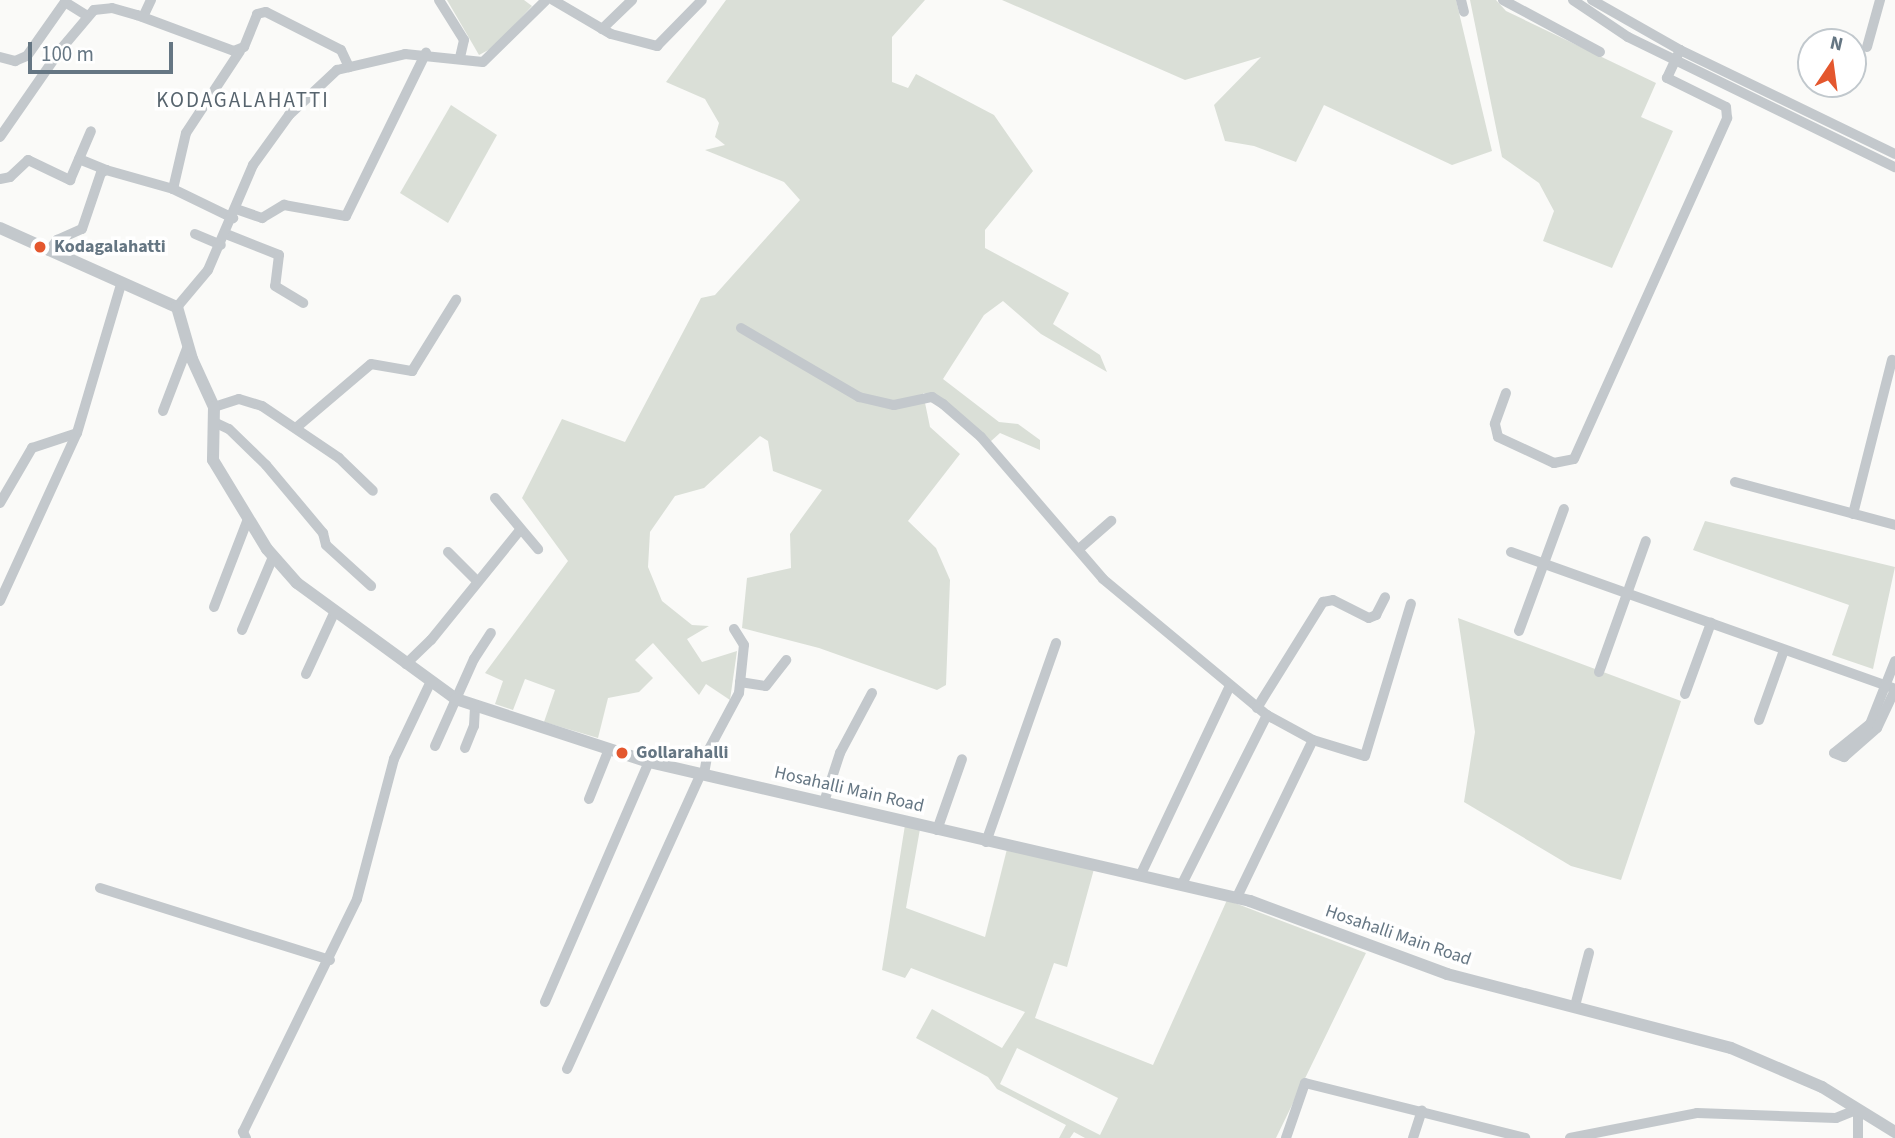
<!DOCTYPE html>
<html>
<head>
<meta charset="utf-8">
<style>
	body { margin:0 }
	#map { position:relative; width:1895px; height:1138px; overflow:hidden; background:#fafaf8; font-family:"Source Sans 3",sans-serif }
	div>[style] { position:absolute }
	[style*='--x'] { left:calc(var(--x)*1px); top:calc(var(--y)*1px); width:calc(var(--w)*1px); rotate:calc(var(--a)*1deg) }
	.green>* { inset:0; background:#dadfd7 }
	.minor>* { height:10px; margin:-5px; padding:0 5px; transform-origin:5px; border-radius:5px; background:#c3c8cc }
	.tertiary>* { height:12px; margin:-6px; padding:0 6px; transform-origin:6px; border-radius:6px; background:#c3c8cc }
	.dots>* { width:19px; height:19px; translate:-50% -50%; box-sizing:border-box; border:4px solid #fff; border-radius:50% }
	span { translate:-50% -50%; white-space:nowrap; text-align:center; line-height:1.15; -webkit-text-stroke:7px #fff; paint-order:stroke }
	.poi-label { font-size:18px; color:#657683; font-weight:700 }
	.left { translate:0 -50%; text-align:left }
	.street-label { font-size:18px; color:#657683 }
	.quarter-label { font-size:21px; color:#57646e; letter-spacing:2px }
	.north { position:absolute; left:1797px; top:28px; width:70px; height:70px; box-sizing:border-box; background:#fff; border:2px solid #c1c8cd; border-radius:50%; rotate:13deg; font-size:19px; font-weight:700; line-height:28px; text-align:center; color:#657683 }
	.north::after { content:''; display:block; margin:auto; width:24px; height:32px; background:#e4572e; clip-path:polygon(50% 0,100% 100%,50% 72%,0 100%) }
	.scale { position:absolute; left:28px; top:42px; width:145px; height:32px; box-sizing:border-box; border:4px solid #657683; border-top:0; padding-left:9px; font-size:21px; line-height:24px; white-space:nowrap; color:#657683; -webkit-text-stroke:5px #fff; paint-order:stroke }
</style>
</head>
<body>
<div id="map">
	<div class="green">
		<div style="clip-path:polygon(447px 0,524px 0,532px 6px,494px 47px,479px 55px)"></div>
		<div style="clip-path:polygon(726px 0,925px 0,892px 37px,892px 82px,908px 88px,916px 74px,994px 115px,1033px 171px,985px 230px,985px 248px,1069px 293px,1053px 324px,1100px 355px,1107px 372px,1041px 334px,1003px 301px,984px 315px,943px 379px,999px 422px,1018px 424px,1040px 440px,1040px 450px,1000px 433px,990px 442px,936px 396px,923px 393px,930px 427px,960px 454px,908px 521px,936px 548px,950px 580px,946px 685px,937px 690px,819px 648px,742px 628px,747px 578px,791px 568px,790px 534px,822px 490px,773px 471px,768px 441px,760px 436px,704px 488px,675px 496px,650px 532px,648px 567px,662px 601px,692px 625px,709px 626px,687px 639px,702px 662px,737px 651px,730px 700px,706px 684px,699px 695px,653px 643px,635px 660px,653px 678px,639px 692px,608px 698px,598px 738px,544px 722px,555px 690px,525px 679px,513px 710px,495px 704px,503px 681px,485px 673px,568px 561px,522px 498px,562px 419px,625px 442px,701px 298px,715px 295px,800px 200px,784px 182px,705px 150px,725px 145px,715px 137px,719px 123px,705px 99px,666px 82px)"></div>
		<div style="clip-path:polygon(1002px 0,1456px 0,1492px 151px,1452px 165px,1324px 105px,1296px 162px,1254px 146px,1225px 141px,1214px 105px,1261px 57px,1185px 80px)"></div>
		<div style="clip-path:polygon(1470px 0,1496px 0,1506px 11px,1656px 83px,1641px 117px,1673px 131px,1612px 268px,1543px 241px,1554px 211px,1539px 183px,1502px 157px)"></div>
		<div style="clip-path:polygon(451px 105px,497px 135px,448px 223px,400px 193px)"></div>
		<div style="clip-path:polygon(1705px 521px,1895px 567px,1873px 669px,1832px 655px,1849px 605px,1693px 550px)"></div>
		<div style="clip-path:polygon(1458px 618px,1681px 701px,1621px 880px,1571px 866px,1464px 802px,1475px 732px)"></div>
		<div style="clip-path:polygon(evenodd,905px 825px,920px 829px,906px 908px,985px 937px,1007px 849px,1094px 869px,1067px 967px,1054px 963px,1035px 1018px,1153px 1065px,1227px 900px,1366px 953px,1276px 1138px,1085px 1138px,1074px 1132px,1070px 1138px,1059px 1138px,1066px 1125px,997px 1089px,988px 1077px,916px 1038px,932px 1009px,1002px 1048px,1025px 1012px,911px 968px,905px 978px,882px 970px,905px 825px,1017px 1048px,1118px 1098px,1100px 1135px,1000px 1084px,1017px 1048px)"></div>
	</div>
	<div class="minor">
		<div style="--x:439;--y:0;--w:47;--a:58"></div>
		<div style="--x:464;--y:40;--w:18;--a:103"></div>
		<div style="--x:553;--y:0;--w:67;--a:30.4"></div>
		<div style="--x:611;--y:34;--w:48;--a:14.6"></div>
		<div style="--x:657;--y:46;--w:64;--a:-45.6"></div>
		<div style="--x:1461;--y:0;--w:12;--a:76"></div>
		<div style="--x:1503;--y:0;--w:110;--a:28.2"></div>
		<div style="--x:1573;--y:0;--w:66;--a:33.9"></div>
		<div style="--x:1628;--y:37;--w:297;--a:26"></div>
		<div style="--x:1592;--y:0;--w:101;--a:29.6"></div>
		<div style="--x:1680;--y:50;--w:239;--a:25.8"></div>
		<div style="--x:143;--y:17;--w:19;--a:-65"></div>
		<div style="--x:602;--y:29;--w:42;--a:-44"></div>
		<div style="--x:1867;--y:47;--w:49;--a:-74.5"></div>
		<div style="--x:0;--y:57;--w:16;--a:15"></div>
		<div style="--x:15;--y:61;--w:13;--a:-23"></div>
		<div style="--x:27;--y:56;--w:66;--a:-54.9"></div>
		<div style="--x:65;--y:2;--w:26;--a:32"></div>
		<div style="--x:0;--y:137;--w:107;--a:-55.3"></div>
		<div style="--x:61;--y:49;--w:51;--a:-49.8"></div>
		<div style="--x:94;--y:10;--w:18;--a:-6"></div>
		<div style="--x:112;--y:8;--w:26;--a:16"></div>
		<div style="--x:137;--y:15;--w:103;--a:20.4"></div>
		<div style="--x:234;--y:51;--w:11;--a:-22"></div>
		<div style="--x:244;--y:47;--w:35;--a:-68"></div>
		<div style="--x:257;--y:14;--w:9;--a:-13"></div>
		<div style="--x:266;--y:12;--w:84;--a:26.9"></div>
		<div style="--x:341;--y:50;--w:19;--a:65"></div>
		<div style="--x:79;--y:159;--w:29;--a:22"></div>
		<div style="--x:0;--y:179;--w:10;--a:-11"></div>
		<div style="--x:10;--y:177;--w:25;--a:-43"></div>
		<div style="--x:28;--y:160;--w:47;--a:25.5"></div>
		<div style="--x:70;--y:180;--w:53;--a:-66.8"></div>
		<div style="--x:173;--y:189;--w:57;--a:-76.9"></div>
		<div style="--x:186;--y:133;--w:98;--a:-56.6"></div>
		<div style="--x:236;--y:209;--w:28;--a:19"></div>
		<div style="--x:262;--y:218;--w:26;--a:-31"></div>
		<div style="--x:284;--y:205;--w:63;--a:10.1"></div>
		<div style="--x:346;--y:216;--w:182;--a:-63.9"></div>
		<div style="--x:195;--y:234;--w:28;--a:23"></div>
		<div style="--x:226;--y:234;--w:57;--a:21.6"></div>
		<div style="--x:279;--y:255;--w:31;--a:97"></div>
		<div style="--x:275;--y:286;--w:33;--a:31"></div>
		<div style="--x:49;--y:251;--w:14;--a:-54"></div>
		<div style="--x:57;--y:240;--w:27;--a:-24"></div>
		<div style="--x:82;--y:229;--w:59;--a:-71.3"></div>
		<div style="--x:101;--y:173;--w:6;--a:-31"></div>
		<div style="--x:106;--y:170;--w:70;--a:15.8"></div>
		<div style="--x:173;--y:189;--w:67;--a:25.8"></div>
		<div style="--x:177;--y:307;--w:48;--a:-50"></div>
		<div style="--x:208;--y:270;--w:114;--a:-66.8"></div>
		<div style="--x:253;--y:165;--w:62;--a:-54.2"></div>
		<div style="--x:289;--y:115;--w:66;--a:-43.2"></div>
		<div style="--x:337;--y:70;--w:70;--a:-13.2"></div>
		<div style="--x:405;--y:54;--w:78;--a:5.9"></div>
		<div style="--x:483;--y:62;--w:88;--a:-44.5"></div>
		<div style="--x:741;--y:328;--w:137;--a:30.3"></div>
		<div style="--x:859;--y:397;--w:36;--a:13"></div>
		<div style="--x:894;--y:405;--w:39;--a:-12"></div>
		<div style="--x:932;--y:397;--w:13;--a:32"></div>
		<div style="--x:943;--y:404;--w:50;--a:41"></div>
		<div style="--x:981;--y:437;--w:187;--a:49.3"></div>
		<div style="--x:1103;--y:579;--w:213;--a:39.7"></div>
		<div style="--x:1267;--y:715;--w:52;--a:28.5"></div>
		<div style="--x:1313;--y:740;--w:54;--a:17.1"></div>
		<div style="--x:1365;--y:756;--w:159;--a:-73.2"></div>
		<div style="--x:1506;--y:393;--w:33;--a:110"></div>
		<div style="--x:1495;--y:424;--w:13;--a:77"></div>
		<div style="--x:1498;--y:437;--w:62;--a:24.9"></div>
		<div style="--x:1554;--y:463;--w:20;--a:-11"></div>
		<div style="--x:1574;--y:459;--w:374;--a:-65.8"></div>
		<div style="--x:1727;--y:118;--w:11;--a:-95"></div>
		<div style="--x:1726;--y:107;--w:66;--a:-153.8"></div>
		<div style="--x:1667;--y:78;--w:31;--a:-65"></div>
		<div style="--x:214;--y:407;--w:26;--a:-18"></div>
		<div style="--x:239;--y:399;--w:24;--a:17"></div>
		<div style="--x:262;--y:406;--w:93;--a:34"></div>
		<div style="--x:339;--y:458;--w:47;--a:44.1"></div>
		<div style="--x:163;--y:411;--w:70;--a:-69"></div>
		<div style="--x:216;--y:423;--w:14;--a:25"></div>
		<div style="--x:229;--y:429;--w:52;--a:44.2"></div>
		<div style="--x:266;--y:465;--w:89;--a:50"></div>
		<div style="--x:323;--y:533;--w:12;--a:76"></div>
		<div style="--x:326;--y:545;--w:61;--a:42.3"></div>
		<div style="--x:297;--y:427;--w:97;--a:-40.4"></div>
		<div style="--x:371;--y:364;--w:42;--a:9.7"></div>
		<div style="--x:412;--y:371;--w:84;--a:-58.2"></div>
		<div style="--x:1735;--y:482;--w:166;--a:15"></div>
		<div style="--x:495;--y:498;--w:67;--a:49.9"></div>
		<div style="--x:0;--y:503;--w:64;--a:-59.8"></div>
		<div style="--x:32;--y:448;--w:47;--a:-18.4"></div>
		<div style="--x:77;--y:433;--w:155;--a:-73.5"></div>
		<div style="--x:1853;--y:514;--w:159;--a:-75.8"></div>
		<div style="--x:1079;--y:549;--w:43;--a:-41.2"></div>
		<div style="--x:448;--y:552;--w:41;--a:45"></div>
		<div style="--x:1511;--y:552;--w:408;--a:19.6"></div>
		<div style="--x:0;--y:601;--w:185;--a:-65.4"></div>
		<div style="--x:214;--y:607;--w:94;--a:-68.9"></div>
		<div style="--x:242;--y:630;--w:79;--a:-67"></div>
		<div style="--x:1519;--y:631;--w:130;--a:-69.8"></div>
		<div style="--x:1895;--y:661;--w:68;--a:111.6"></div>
		<div style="--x:1870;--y:724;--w:46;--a:141.1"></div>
		<div style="--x:1834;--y:753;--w:11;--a:22"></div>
		<div style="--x:1844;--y:757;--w:44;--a:-41.3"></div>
		<div style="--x:1877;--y:728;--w:42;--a:-64.7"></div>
		<div style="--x:406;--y:664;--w:35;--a:-44"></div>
		<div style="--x:431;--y:640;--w:141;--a:-51"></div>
		<div style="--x:1599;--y:672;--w:139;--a:-70.3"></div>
		<div style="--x:306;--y:674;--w:69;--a:-65.3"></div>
		<div style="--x:740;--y:682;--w:26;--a:9"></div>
		<div style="--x:766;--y:686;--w:33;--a:-52"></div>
		<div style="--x:1685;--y:694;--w:76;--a:-69.9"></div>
		<div style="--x:1257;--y:708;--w:125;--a:-58.1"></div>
		<div style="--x:1323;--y:602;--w:10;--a:-11"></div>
		<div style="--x:1333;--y:600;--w:40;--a:26.6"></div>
		<div style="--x:1369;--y:618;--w:8;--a:-23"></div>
		<div style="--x:1376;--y:615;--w:20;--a:-63"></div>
		<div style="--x:1759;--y:720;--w:74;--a:-70.3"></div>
		<div style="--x:435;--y:746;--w:95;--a:-65.9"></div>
		<div style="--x:474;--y:659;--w:31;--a:-57"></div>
		<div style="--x:465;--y:748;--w:24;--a:-68"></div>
		<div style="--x:474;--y:726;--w:20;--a:-87"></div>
		<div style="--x:704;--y:774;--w:23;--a:-80"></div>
		<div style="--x:708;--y:751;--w:66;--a:-61.9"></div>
		<div style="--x:739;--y:693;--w:48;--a:-84.1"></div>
		<div style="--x:744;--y:645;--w:19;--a:-122"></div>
		<div style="--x:589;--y:799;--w:54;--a:-68.2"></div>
		<div style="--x:824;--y:802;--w:52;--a:-71.9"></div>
		<div style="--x:840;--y:753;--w:68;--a:-61.9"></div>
		<div style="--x:937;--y:830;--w:75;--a:-70.6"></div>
		<div style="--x:986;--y:842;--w:211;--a:-70.6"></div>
		<div style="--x:1141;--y:874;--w:208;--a:-64.7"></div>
		<div style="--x:1182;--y:884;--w:189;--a:-63.3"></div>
		<div style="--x:100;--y:888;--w:241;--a:17.4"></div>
		<div style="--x:1237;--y:897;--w:174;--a:-64.2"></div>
		<div style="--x:545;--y:1002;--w:262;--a:-66.6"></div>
		<div style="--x:1575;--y:1006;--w:55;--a:-75.2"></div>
		<div style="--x:567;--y:1069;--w:324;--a:-65.6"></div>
		<div style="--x:246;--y:1138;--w:7;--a:-117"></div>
		<div style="--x:243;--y:1132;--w:259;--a:-63.9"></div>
		<div style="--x:357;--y:899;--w:145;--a:-75.2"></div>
		<div style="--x:394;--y:759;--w:86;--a:-64.6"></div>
		<div style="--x:1286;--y:1138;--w:58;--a:-70.9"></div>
		<div style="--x:1305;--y:1083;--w:227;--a:14"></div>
		<div style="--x:1413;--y:1138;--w:29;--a:-72"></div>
		<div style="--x:1570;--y:1138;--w:129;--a:-11.1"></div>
		<div style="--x:1697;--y:1113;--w:139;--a:2.1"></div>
		<div style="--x:1836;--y:1118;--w:24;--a:-22"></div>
		<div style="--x:1858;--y:1109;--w:29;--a:90"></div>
	</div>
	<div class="tertiary">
		<div style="--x:0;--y:228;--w:194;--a:24.1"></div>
		<div style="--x:177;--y:307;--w:54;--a:73.9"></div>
		<div style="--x:192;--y:359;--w:53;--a:65.4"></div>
		<div style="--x:214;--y:407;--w:53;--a:91.1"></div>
		<div style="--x:213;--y:460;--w:104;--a:58.8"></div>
		<div style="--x:267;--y:549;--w:45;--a:48.6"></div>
		<div style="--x:297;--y:583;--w:197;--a:36.1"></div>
		<div style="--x:456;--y:699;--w:203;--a:18.1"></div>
		<div style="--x:649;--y:762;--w:617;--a:13.02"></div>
		<div style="--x:1250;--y:901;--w:210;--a:20.3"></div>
		<div style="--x:1447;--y:974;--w:293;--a:14.6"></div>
		<div style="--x:1731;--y:1048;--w:99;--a:23.2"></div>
		<div style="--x:1822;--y:1087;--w:86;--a:31.7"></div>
	</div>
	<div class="dots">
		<div style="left:40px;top:247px;background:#e4572e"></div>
		<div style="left:622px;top:753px;background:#e4572e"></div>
	</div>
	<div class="poi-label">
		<span class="left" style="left:54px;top:247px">Kodagalahatti</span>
		<span class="left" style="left:636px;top:753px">Gollarahalli</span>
	</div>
	<div class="street-label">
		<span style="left:849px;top:790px;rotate:13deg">Hosahalli Main Road</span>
		<span style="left:1398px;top:936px;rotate:19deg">Hosahalli Main Road</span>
	</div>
	<div class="quarter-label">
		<span style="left:243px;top:100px">KODAGALAHATTI</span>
	</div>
	<div class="north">N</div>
	<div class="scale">100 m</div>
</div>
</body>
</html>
